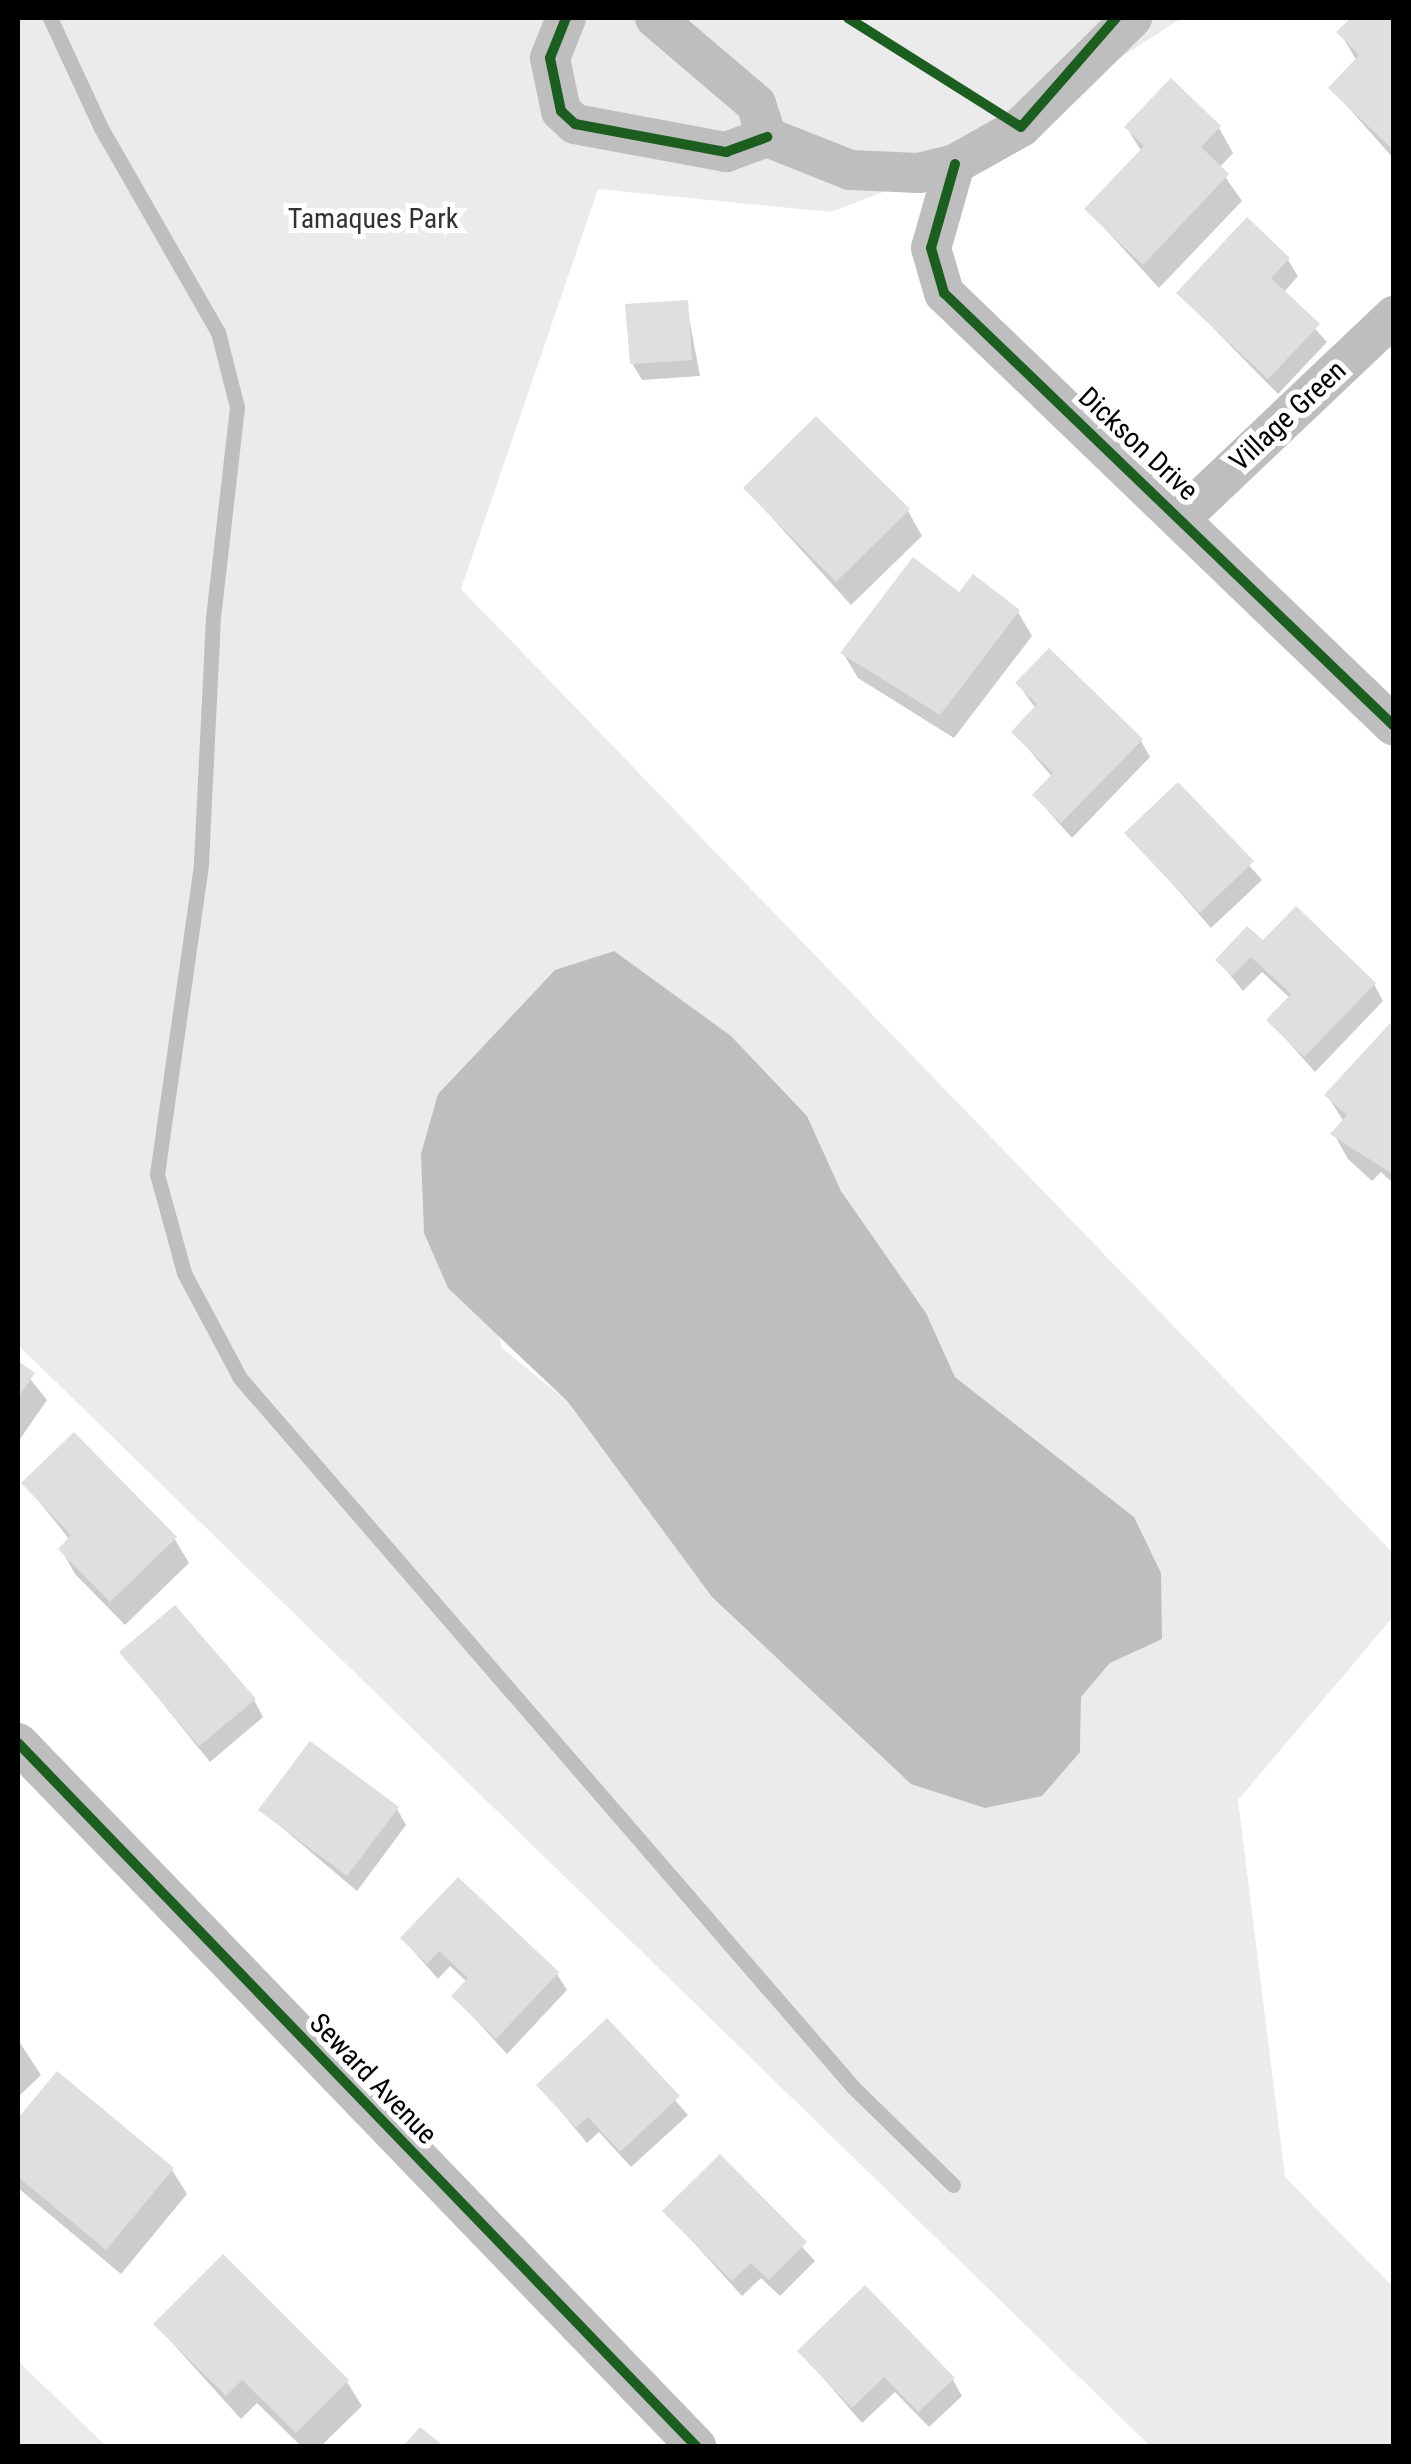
<!DOCTYPE html>
<html>
<head>
<meta charset="utf-8">
<style>
	body { margin:0 }
	#map { position:relative; width:1411px; height:2464px; overflow:hidden; background:#fff; font-family:"Roboto Condensed",sans-serif }
	div>[style] { position:absolute }
	[style*='--x'] { left:calc(var(--x)*1px); top:calc(var(--y)*1px); width:calc(var(--w)*1px); rotate:calc(var(--a)*1deg) }
	.green>* { inset:0; background:#ebebeb }
	.water>* { inset:0; background:#bebebe }
	.shadow>* { inset:0; background:#0003 }
	.stream>* { height:15px; margin:-7.5px; padding:0 7.5px; transform-origin:7.5px; border-radius:7.5px; background:#bebebe }
	.building>* { inset:0; background:#dfdfdf }
	.minor>* { height:40px; margin:-20px; padding:0 20px; transform-origin:20px; border-radius:20px; background:#bebebe }
	.cycleway>* { height:10px; margin:-5px; padding:0 5px; transform-origin:5px; border-radius:5px; background:#1b5e20 }
	span { translate:-50% -50%; white-space:nowrap; text-align:center; line-height:1.15; -webkit-text-stroke:10px #fff; paint-order:stroke }
	.park-label { font-size:28px; color:#323232 }
	.street-label { font-size:28px; color:#000 }
	.frame { position:absolute; inset:0; border:20px solid #000; pointer-events:none }
</style>
</head>
<body>
<div id="map">
	<div class="green">
		<div style="clip-path:polygon(evenodd,18px 18px,1182px 18px,955px 164px,831px 212px,598px 189px,461px 589px,1393px 1553px,1393px 1617px,1238px 1800px,1285px 2177px,1393px 2287px,1393px 2446px,1150px 2446px,18px 1345px,18px 18px,614px 951px,807px 1116px,841px 1191px,926px 1313px,955px 1377px,1134px 1517px,1162px 1638px,1110px 1663px,1081px 1697px,1080px 1752px,817px 1691px,712px 1597px,568px 1402px,502px 1348px,438px 1094px,555px 970px,614px 951px)"></div>
		<div style="clip-path:polygon(18px 2361px,106px 2446px,18px 2446px)"></div>
	</div>
	<div class="water">
		<div style="clip-path:polygon(614px 951px,731px 1036px,807px 1116px,841px 1191px,926px 1313px,955px 1377px,1134px 1517px,1161px 1573px,1162px 1639px,1110px 1663px,1081px 1697px,1080px 1752px,1042px 1796px,985px 1808px,911px 1784px,712px 1597px,568px 1402px,448px 1288px,424px 1233px,421px 1154px,438px 1094px,555px 970px)"></div>
	</div>
	<div class="shadow">
		<div style="clip-path:polygon(1354px 18px,1394px 18px,1394px 159px,1331px 88px,1357px 61px,1340px 33px)"></div>
		<div style="clip-path:polygon(1127px 128px,1219px 128px,1233px 153px,1219px 168px,1242px 201px,1159px 288px,1087px 209px,1142px 152px)"></div>
		<div style="clip-path:polygon(1288px 260px,1298px 276px,1283px 293px,1327px 342px,1278px 394px,1179px 293px)"></div>
		<div style="clip-path:polygon(686px 302px,700px 376px,642px 380px,632px 363px)"></div>
		<div style="clip-path:polygon(746px 489px,908px 511px,922px 536px,851px 605px)"></div>
		<div style="clip-path:polygon(959px 595px,1018px 612px,1032px 636px,954px 738px,858px 678px,843px 653px)"></div>
		<div style="clip-path:polygon(1018px 684px,1141px 741px,1150px 757px,1072px 838px,1035px 796px,1053px 778px,1014px 732px,1036px 709px)"></div>
		<div style="clip-path:polygon(1178px 785px,1262px 880px,1211px 928px,1128px 833px)"></div>
		<div style="clip-path:polygon(1263px 944px,1374px 984px,1383px 1001px,1315px 1072px,1269px 1020px,1290px 998px,1262px 972px,1243px 991px,1218px 960px)"></div>
		<div style="clip-path:polygon(1394px 1023px,1394px 1184px,1381px 1172px,1372px 1181px,1348px 1159px,1334px 1134px,1344px 1122px,1327px 1095px)"></div>
		<div style="clip-path:polygon(18px 1364px,47px 1400px,18px 1442px)"></div>
		<div style="clip-path:polygon(25px 1484px,174px 1538px,189px 1563px,125px 1625px,75px 1574px,61px 1549px,70px 1540px)"></div>
		<div style="clip-path:polygon(122px 1653px,254px 1700px,263px 1717px,210px 1762px)"></div>
		<div style="clip-path:polygon(397px 1809px,406px 1825px,357px 1891px,261px 1810px)"></div>
		<div style="clip-path:polygon(403px 1939px,557px 1974px,567px 1990px,507px 2054px,454px 1996px,467px 1982px,450px 1966px,438px 1979px)"></div>
		<div style="clip-path:polygon(607px 2022px,688px 2115px,631px 2167px,599px 2132px,587px 2143px,539px 2085px)"></div>
		<div style="clip-path:polygon(18px 2040px,41px 2075px,18px 2097px)"></div>
		<div style="clip-path:polygon(57px 2075px,172px 2170px,187px 2194px,121px 2274px,18px 2188px,18px 2122px)"></div>
		<div style="clip-path:polygon(720px 2158px,815px 2261px,780px 2296px,761px 2278px,742px 2296px,665px 2211px)"></div>
		<div style="clip-path:polygon(156px 2325px,347px 2382px,362px 2406px,321px 2446px,301px 2446px,257px 2403px,241px 2419px)"></div>
		<div style="clip-path:polygon(800px 2351px,953px 2380px,962px 2396px,929px 2427px,895px 2392px,862px 2423px)"></div>
	</div>
	<div class="stream">
		<div style="--x:50;--y:18;--w:121;--a:65.1"></div>
		<div style="--x:101;--y:128;--w:235;--a:60.2"></div>
		<div style="--x:218;--y:332;--w:77;--a:75.8"></div>
		<div style="--x:237;--y:407;--w:211;--a:96.5"></div>
		<div style="--x:213;--y:617;--w:248;--a:92.8"></div>
		<div style="--x:201;--y:865;--w:312;--a:98.1"></div>
		<div style="--x:157;--y:1174;--w:103;--a:74.7"></div>
		<div style="--x:184;--y:1273;--w:119;--a:61.9"></div>
		<div style="--x:240;--y:1378;--w:937;--a:49.15"></div>
		<div style="--x:853;--y:2087;--w:140;--a:44.4"></div>
	</div>
	<div class="building">
		<div style="clip-path:polygon(1351px 18px,1394px 18px,1394px 151px,1328px 88px,1359px 55px,1336px 32px)"></div>
		<div style="clip-path:polygon(1171px 78px,1221px 126px,1201px 147px,1229px 174px,1143px 265px,1084px 209px,1144px 146px,1124px 127px)"></div>
		<div style="clip-path:polygon(1247px 217px,1290px 258px,1271px 278px,1320px 324px,1268px 379px,1176px 293px)"></div>
		<div style="clip-path:polygon(688px 300px,692px 360px,630px 364px,625px 304px)"></div>
		<div style="clip-path:polygon(816px 416px,910px 509px,836px 582px,743px 488px)"></div>
		<div style="clip-path:polygon(913px 557px,959px 592px,973px 574px,1020px 610px,940px 715px,840px 653px)"></div>
		<div style="clip-path:polygon(1049px 648px,1143px 739px,1061px 823px,1032px 795px,1053px 773px,1011px 732px,1037px 704px,1015px 683px)"></div>
		<div style="clip-path:polygon(1178px 782px,1254px 861px,1200px 913px,1124px 833px)"></div>
		<div style="clip-path:polygon(1296px 906px,1376px 983px,1304px 1057px,1266px 1020px,1291px 994px,1251px 957px,1232px 976px,1215px 960px,1247px 926px,1263px 940px)"></div>
		<div style="clip-path:polygon(1394px 1019px,1394px 1175px,1330px 1134px,1347px 1115px,1324px 1095px)"></div>
		<div style="clip-path:polygon(18px 1361px,35px 1373px,18px 1398px)"></div>
		<div style="clip-path:polygon(74px 1432px,177px 1537px,110px 1602px,58px 1549px,71px 1535px,21px 1483px)"></div>
		<div style="clip-path:polygon(175px 1605px,256px 1699px,199px 1746px,119px 1652px)"></div>
		<div style="clip-path:polygon(310px 1741px,399px 1807px,347px 1876px,258px 1810px)"></div>
		<div style="clip-path:polygon(458px 1877px,559px 1972px,496px 2039px,451px 1996px,468px 1978px,439px 1951px,427px 1964px,400px 1938px)"></div>
		<div style="clip-path:polygon(607px 2018px,680px 2096px,620px 2152px,588px 2117px,576px 2128px,536px 2085px)"></div>
		<div style="clip-path:polygon(57px 2071px,174px 2168px,106px 2250px,18px 2177px,18px 2118px)"></div>
		<div style="clip-path:polygon(720px 2154px,807px 2242px,769px 2280px,751px 2263px,732px 2281px,662px 2211px)"></div>
		<div style="clip-path:polygon(223px 2254px,349px 2380px,296px 2433px,242px 2380px,226px 2396px,153px 2324px)"></div>
		<div style="clip-path:polygon(865px 2285px,955px 2378px,918px 2412px,884px 2377px,852px 2408px,797px 2351px)"></div>
		<div style="clip-path:polygon(420px 2427px,444px 2446px,403px 2446px)"></div>
	</div>
	<div class="minor">
		<div style="--x:566;--y:18;--w:43;--a:111.8"></div>
		<div style="--x:550;--y:58;--w:54;--a:78.3"></div>
		<div style="--x:561;--y:111;--w:19;--a:43"></div>
		<div style="--x:575;--y:124;--w:154;--a:10.5"></div>
		<div style="--x:726;--y:152;--w:44;--a:-20.1"></div>
		<div style="--x:655;--y:18;--w:133;--a:40.4"></div>
		<div style="--x:756;--y:104;--w:35;--a:72"></div>
		<div style="--x:767;--y:137;--w:89;--a:21.7"></div>
		<div style="--x:850;--y:170;--w:69;--a:2.5"></div>
		<div style="--x:919;--y:173;--w:37;--a:-14"></div>
		<div style="--x:955;--y:164;--w:76;--a:-29.3"></div>
		<div style="--x:1021;--y:127;--w:156;--a:-44.5"></div>
		<div style="--x:955;--y:164;--w:87;--a:105.9"></div>
		<div style="--x:931;--y:248;--w:47;--a:73.9"></div>
		<div style="--x:944;--y:293;--w:624;--a:43.9"></div>
		<div style="--x:1183;--y:516;--w:291;--a:-43.5"></div>
		<div style="--x:18;--y:1743;--w:977;--a:46.04"></div>
	</div>
	<div class="cycleway">
		<div style="--x:566;--y:18;--w:43;--a:111.8"></div>
		<div style="--x:550;--y:58;--w:54;--a:78.3"></div>
		<div style="--x:561;--y:111;--w:19;--a:43"></div>
		<div style="--x:575;--y:124;--w:154;--a:10.5"></div>
		<div style="--x:726;--y:152;--w:44;--a:-20.1"></div>
		<div style="--x:848;--y:18;--w:204;--a:32.2"></div>
		<div style="--x:1021;--y:127;--w:145;--a:-48.9"></div>
		<div style="--x:955;--y:164;--w:87;--a:105.9"></div>
		<div style="--x:931;--y:248;--w:47;--a:73.9"></div>
		<div style="--x:944;--y:293;--w:624;--a:43.9"></div>
		<div style="--x:18;--y:1743;--w:977;--a:46.04"></div>
	</div>
	<div class="park-label">
		<span style="left:373px;top:219px">Tamaques Park</span>
	</div>
	<div class="street-label">
		<span style="left:1288px;top:416px;rotate:-43deg">Village Green</span>
		<span style="left:1138px;top:444px;rotate:43deg">Dickson Drive</span>
		<span style="left:373px;top:2079px;rotate:46deg">Seward Avenue</span>
	</div>
	<div class="frame"></div>
</div>
</body>
</html>
